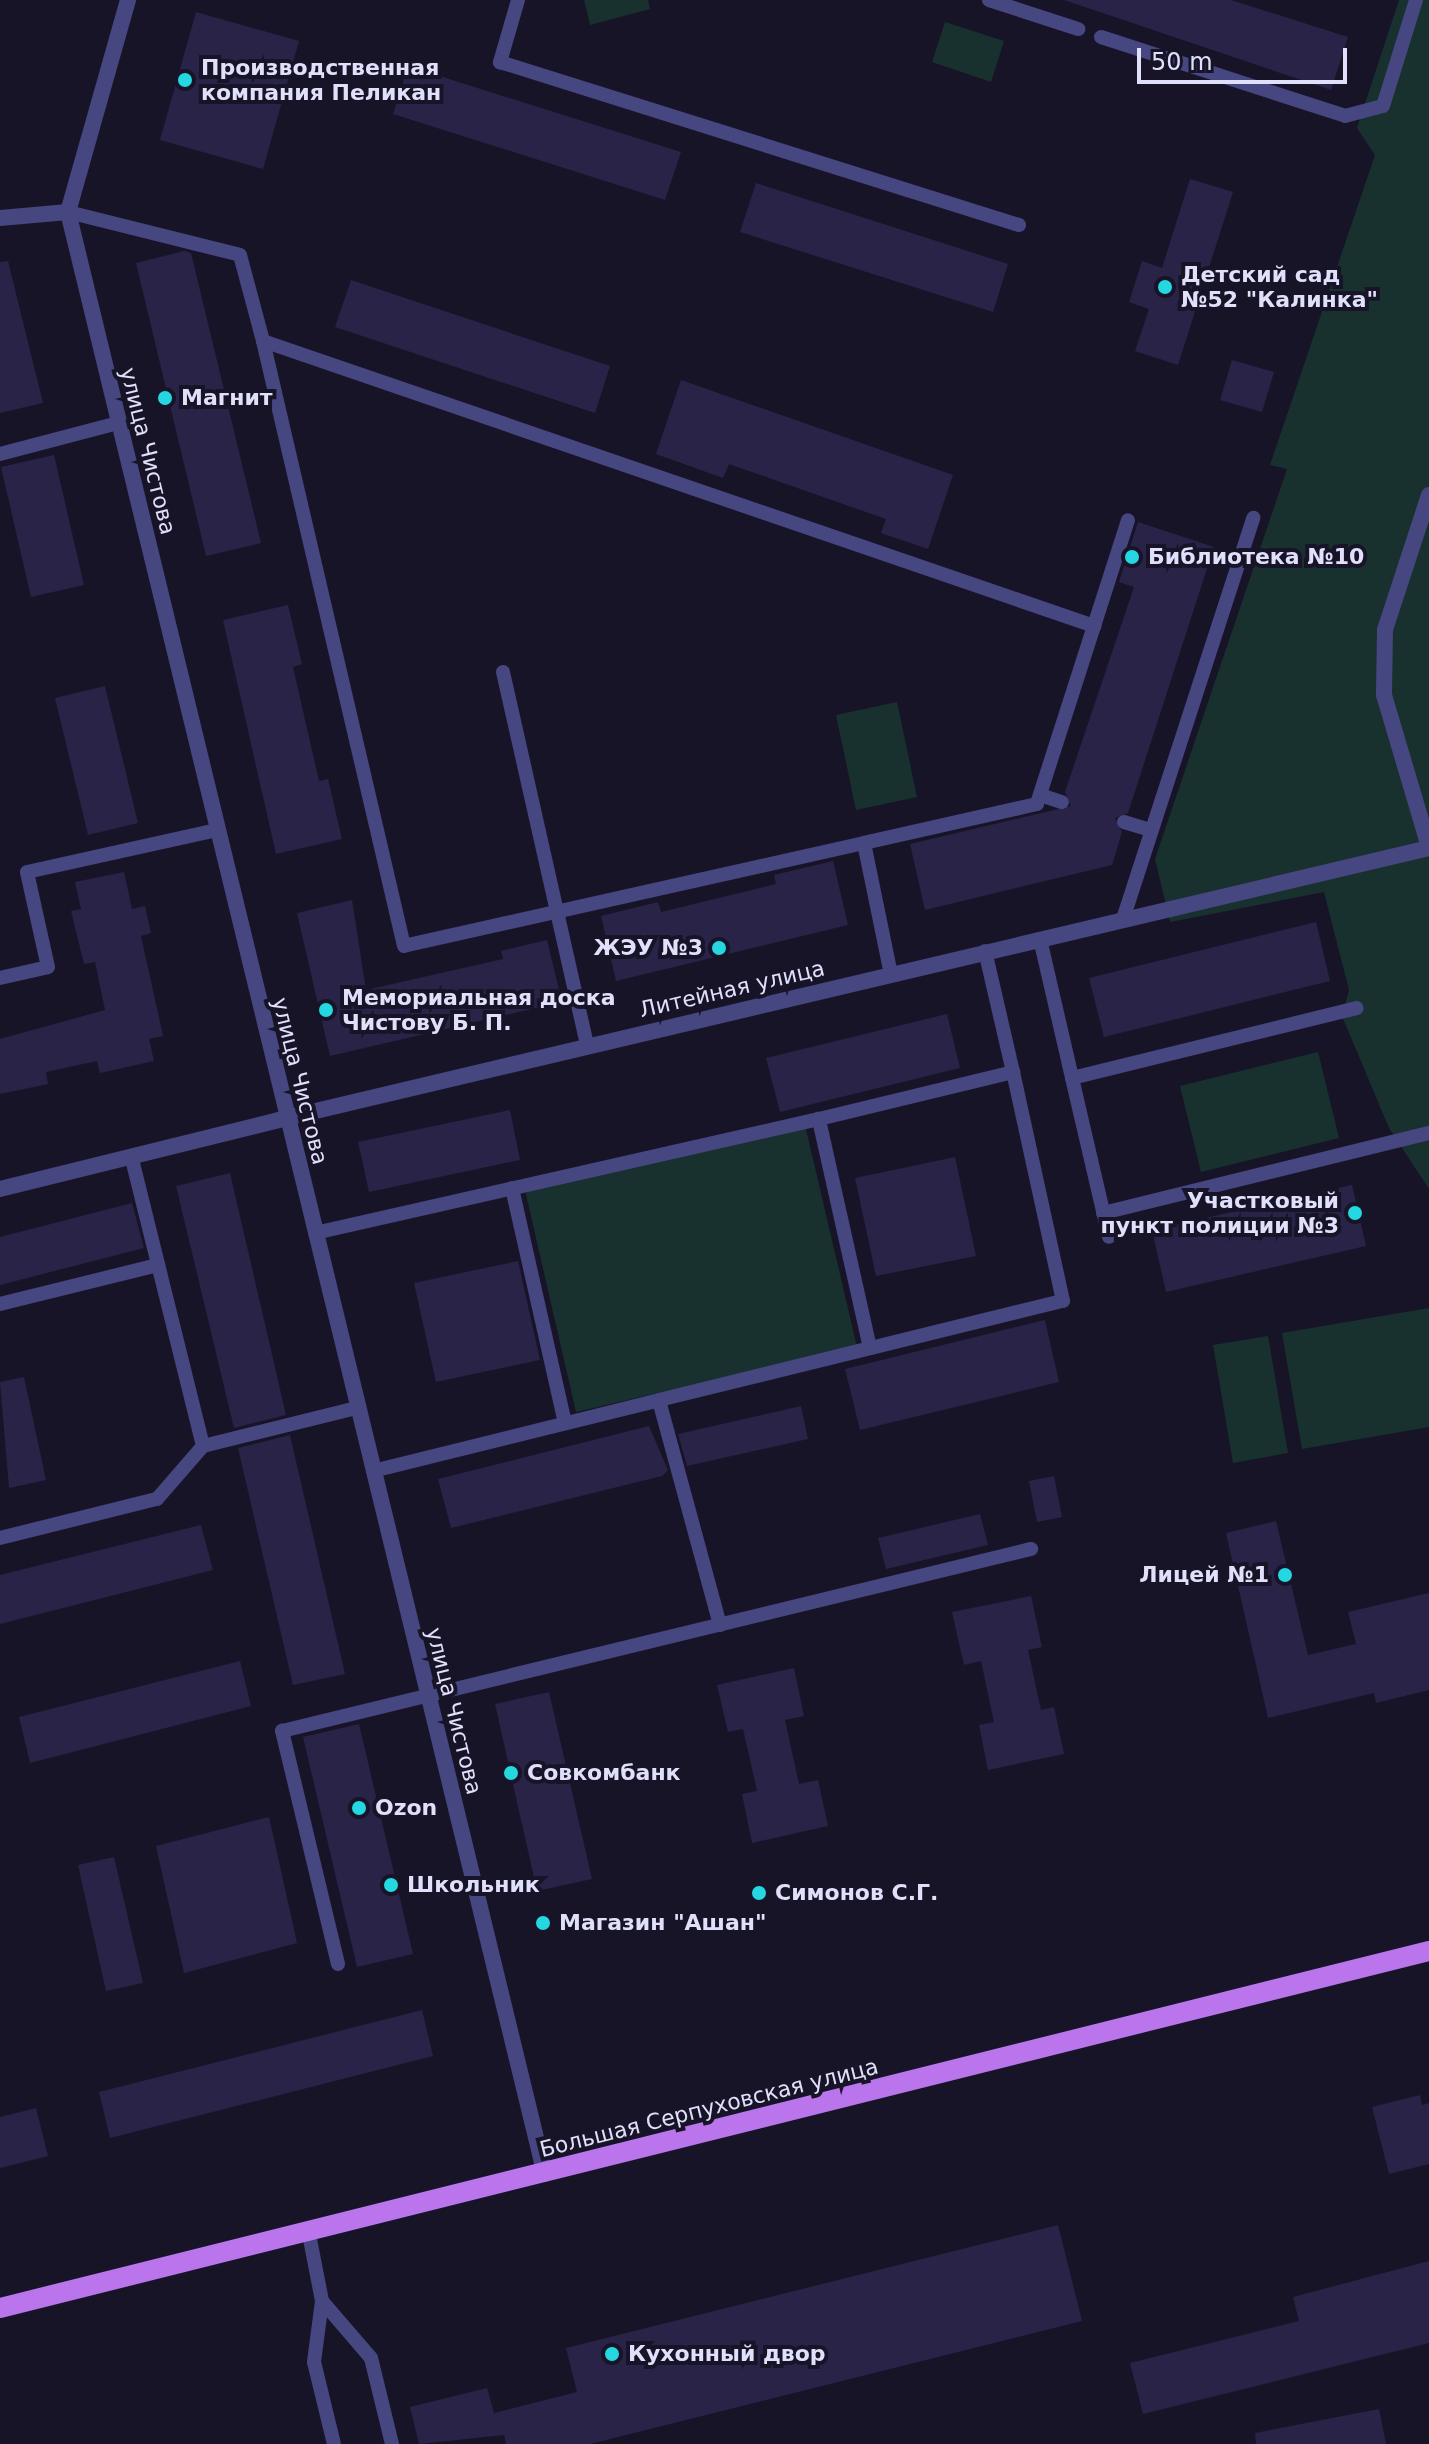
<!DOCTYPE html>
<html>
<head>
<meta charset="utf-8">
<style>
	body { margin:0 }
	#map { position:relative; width:1429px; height:2444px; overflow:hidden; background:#171428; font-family:"DejaVu Sans",sans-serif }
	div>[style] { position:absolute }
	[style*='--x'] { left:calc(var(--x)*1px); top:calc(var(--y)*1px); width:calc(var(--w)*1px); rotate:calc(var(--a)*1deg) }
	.green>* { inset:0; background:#18312f }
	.building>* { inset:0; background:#282347 }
	.service>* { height:14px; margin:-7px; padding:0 7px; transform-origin:7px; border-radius:7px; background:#464681 }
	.pedestrian>* { height:16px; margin:-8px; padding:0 8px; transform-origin:8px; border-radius:8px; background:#464681 }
	.minor>* { height:16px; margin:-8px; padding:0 8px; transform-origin:8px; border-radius:8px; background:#464681 }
	.tertiary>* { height:16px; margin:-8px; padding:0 8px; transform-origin:8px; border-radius:8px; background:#464681 }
	.primary>* { height:20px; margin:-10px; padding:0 10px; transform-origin:10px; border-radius:10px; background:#ba75ec }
	.dots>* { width:22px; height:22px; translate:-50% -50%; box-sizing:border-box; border:4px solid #171428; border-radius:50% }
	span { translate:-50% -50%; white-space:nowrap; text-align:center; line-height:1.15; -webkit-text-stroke:8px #171428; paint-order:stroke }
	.poi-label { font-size:22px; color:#e1e0fb; font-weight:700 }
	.left { translate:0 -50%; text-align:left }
	.right { translate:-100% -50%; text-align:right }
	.street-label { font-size:22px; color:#e1e0fb }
	.scale { position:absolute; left:1137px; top:48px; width:210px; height:36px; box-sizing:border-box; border:4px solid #e1e0fb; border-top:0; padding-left:10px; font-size:24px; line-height:28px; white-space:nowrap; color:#e1e0fb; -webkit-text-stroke:6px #171428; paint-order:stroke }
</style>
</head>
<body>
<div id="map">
	<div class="green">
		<div style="clip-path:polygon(584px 0,648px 0,650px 9px,590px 25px)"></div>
		<div style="clip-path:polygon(1399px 0,1429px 0,1429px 1189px,1389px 1128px,1342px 1016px,1349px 990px,1324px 892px,1170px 922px,1155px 859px,1287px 469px,1270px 465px,1375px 155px,1357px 128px)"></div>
		<div style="clip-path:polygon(945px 22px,1004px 41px,991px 82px,932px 62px)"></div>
		<div style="clip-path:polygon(897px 702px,917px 797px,856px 810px,836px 715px)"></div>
		<div style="clip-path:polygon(1318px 1052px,1339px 1138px,1201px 1172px,1180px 1086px)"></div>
		<div style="clip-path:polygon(805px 1125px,857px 1347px,576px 1412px,525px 1190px)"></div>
		<div style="clip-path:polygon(1429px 1308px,1429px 1427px,1302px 1449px,1282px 1333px)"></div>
		<div style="clip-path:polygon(1268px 1336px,1288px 1453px,1233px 1463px,1213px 1345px)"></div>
	</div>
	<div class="building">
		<div style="clip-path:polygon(1064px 0,1231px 0,1348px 37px,1331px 90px)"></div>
		<div style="clip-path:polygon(196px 12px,299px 41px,263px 169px,160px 140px)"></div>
		<div style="clip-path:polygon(408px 66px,681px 152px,665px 200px,393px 114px)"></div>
		<div style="clip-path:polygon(1190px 179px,1233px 192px,1178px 365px,1135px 351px,1149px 309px,1129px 302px,1142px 261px,1162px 268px)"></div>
		<div style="clip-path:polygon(756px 183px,1008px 264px,993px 312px,740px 232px)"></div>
		<div style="clip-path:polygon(184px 251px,191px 253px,261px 543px,206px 556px,136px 263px)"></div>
		<div style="clip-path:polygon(8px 261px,43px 403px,0 413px,0 262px)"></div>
		<div style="clip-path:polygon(351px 280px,610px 366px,595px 413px,335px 327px)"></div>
		<div style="clip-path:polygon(1232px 360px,1274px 372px,1262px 412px,1220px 400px)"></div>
		<div style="clip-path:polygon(681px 380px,953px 475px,928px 549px,881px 533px,886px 519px,806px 491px,729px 464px,723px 478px,656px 454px)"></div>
		<div style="clip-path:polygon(54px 455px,84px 585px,31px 597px,1px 467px)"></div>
		<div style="clip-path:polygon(1138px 522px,1214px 547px,1128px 813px,1115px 818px,1122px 832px,1112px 865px,925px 910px,910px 844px,1071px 806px,1065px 792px,1134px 587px,1119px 582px)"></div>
		<div style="clip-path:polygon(288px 605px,302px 664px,293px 667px,319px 781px,328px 779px,342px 839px,276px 854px,223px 620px)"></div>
		<div style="clip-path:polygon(105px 686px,138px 823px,88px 835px,55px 698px)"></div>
		<div style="clip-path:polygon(833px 861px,848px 925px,616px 981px,601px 916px,658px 902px,661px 912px,776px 884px,774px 875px)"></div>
		<div style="clip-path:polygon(124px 872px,132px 909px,145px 906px,151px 933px,141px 936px,163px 1036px,149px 1039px,154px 1061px,100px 1073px,97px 1061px,46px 1072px,48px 1084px,0 1094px,0 1039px,105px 1010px,95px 962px,84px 964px,71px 911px,81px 909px,75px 882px)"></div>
		<div style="clip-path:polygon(352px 900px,366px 990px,503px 959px,501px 951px,547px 940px,562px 1002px,330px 1056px,297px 913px)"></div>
		<div style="clip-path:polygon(1316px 922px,1330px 981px,1104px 1037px,1089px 978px)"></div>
		<div style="clip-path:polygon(947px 1014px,960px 1068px,780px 1112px,766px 1058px)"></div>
		<div style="clip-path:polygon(510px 1110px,520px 1160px,369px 1192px,358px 1142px)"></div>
		<div style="clip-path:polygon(955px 1157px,976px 1256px,876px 1276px,855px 1178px)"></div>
		<div style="clip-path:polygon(230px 1173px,286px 1415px,234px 1428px,176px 1186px)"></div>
		<div style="clip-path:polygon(1352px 1185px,1366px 1246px,1166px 1292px,1152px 1230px)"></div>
		<div style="clip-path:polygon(132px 1203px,144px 1248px,0 1285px,0 1237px)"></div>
		<div style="clip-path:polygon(518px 1261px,540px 1360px,436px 1382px,414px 1283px)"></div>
		<div style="clip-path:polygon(1045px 1320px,1059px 1382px,860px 1430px,845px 1369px)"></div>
		<div style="clip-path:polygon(24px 1377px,46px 1480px,9px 1488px,0 1382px)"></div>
		<div style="clip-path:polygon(801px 1406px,808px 1439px,687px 1466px,678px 1434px)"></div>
		<div style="clip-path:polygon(649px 1426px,668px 1470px,662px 1476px,451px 1528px,438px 1479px)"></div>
		<div style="clip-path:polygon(290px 1435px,345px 1674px,293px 1685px,238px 1448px)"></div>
		<div style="clip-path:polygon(1054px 1476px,1062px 1517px,1037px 1522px,1029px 1481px)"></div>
		<div style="clip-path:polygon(980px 1514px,988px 1545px,886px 1569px,878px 1538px)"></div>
		<div style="clip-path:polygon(1276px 1521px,1308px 1655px,1356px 1644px,1348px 1612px,1429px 1593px,1429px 1690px,1376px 1703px,1374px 1693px,1268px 1718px,1226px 1533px)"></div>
		<div style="clip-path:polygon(201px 1525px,213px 1570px,0 1624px,0 1575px)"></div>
		<div style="clip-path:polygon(1031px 1596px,1042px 1647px,1028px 1650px,1041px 1710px,1054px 1707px,1064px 1754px,988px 1770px,979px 1725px,994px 1722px,981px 1661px,964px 1665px,952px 1612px)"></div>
		<div style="clip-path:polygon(240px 1661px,251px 1706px,30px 1763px,19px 1717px)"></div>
		<div style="clip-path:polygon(794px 1668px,804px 1716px,785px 1720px,799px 1784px,818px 1780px,828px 1826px,752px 1843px,742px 1794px,757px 1791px,743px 1729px,728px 1732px,717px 1685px)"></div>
		<div style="clip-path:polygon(549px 1692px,592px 1879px,537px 1891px,495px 1704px)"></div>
		<div style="clip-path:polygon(359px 1724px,413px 1954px,357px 1967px,303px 1737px)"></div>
		<div style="clip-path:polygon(269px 1817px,297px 1943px,184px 1973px,156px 1846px)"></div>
		<div style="clip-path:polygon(114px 1857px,143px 1983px,106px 1991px,78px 1865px)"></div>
		<div style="clip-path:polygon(422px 2010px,433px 2056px,110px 2138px,99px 2092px)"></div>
		<div style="clip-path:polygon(1420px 2095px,1422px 2105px,1429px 2103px,1429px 2164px,1389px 2174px,1372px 2107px)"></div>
		<div style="clip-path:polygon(36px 2108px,48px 2156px,0 2168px,0 2117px)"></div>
		<div style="clip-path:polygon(1058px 2225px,1082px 2321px,590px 2444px,506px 2444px,504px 2435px,419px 2444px,410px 2407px,487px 2388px,494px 2413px,577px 2392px,566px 2348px)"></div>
		<div style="clip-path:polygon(1429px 2261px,1429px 2343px,1143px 2414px,1130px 2363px,1299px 2321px,1293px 2297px)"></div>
		<div style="clip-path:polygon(1379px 2409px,1386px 2444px,1256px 2444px,1255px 2433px)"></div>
	</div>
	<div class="service">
		<div style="--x:518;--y:0;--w:65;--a:106.2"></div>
		<div style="--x:500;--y:62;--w:544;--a:17.44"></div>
		<div style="--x:989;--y:0;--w:94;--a:18"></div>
		<div style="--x:1101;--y:37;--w:256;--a:17.9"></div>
		<div style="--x:1345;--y:116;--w:39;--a:-15"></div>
		<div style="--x:1383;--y:106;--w:111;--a:-72.7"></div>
		<div style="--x:68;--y:212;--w:177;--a:14"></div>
		<div style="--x:240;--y:255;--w:89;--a:75"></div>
		<div style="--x:0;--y:454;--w:122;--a:-14.7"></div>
		<div style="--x:1094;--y:626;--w:111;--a:-72.2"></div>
		<div style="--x:503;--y:672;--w:383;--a:77.3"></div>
		<div style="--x:1040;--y:795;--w:23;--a:18"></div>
		<div style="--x:1124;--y:822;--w:27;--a:17"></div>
		<div style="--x:864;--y:843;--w:471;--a:167.4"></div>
		<div style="--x:404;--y:946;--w:621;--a:-103.12"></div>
		<div style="--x:263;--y:341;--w:879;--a:18.93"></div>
		<div style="--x:1094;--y:626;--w:187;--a:107.8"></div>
		<div style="--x:1037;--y:804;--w:177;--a:167.3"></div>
		<div style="--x:864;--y:843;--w:134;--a:78.4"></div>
		<div style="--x:1123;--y:919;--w:422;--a:-72"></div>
		<div style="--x:1040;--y:939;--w:143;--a:77"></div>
		<div style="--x:1072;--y:1078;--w:293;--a:-13.8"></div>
		<div style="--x:0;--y:978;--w:49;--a:-12.9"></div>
		<div style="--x:48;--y:967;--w:97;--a:-102.5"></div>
		<div style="--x:27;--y:872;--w:195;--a:-12.5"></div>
		<div style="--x:1072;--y:1078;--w:163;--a:76.9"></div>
		<div style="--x:512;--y:1188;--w:241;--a:77.3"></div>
		<div style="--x:1103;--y:1213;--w:336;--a:-13.8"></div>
		<div style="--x:315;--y:1233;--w:517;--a:-12.75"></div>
		<div style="--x:0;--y:1304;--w:163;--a:-13.9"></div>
		<div style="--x:870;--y:1348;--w:235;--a:-102.6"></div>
		<div style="--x:819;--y:1119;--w:200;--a:-13.6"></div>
		<div style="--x:1013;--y:1072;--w:124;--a:-103"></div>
		<div style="--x:203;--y:1446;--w:159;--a:-13.9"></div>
		<div style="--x:373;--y:1471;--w:295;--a:-13.9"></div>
		<div style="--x:0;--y:1538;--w:162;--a:-14"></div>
		<div style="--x:157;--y:1499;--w:70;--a:-49"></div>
		<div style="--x:203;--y:1446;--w:299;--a:-103.9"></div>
		<div style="--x:720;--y:1625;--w:233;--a:-105.2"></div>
		<div style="--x:659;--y:1400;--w:416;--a:-13.8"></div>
		<div style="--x:1063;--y:1301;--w:234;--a:-102.3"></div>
		<div style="--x:338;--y:1964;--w:240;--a:-103.5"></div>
		<div style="--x:282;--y:1731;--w:771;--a:-13.66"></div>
		<div style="--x:309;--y:2234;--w:68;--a:79"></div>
		<div style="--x:322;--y:2301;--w:62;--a:97.5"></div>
		<div style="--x:314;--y:2362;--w:84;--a:76.3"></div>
		<div style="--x:322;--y:2301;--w:75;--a:49.3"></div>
		<div style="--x:371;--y:2358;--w:89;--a:76.3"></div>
	</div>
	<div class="pedestrian">
		<div style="--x:1429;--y:495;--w:142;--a:108.1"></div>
		<div style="--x:1385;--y:630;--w:65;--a:90.9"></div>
		<div style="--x:1384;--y:695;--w:159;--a:73.5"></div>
	</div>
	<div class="minor">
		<div style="--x:0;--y:218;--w:68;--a:-5"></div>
		<div style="--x:286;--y:1118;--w:1174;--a:-13.29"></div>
	</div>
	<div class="tertiary">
		<div style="--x:128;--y:0;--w:220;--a:105.8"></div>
		<div style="--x:68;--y:212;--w:2019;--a:76.34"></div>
		<div style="--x:0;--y:1189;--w:295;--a:-13.9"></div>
	</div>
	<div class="primary">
		<div style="--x:0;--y:2308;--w:1473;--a:-14.03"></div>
	</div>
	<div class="dots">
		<div style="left:185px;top:80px;background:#25d7e1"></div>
		<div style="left:1165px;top:287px;background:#25d7e1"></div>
		<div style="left:165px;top:398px;background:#25d7e1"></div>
		<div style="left:1132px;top:557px;background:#25d7e1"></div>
		<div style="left:719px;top:948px;background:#25d7e1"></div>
		<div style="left:326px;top:1010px;background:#25d7e1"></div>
		<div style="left:1355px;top:1213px;background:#25d7e1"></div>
		<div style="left:1285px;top:1575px;background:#25d7e1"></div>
		<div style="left:511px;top:1773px;background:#25d7e1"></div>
		<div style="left:359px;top:1808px;background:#25d7e1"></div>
		<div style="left:391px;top:1885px;background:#25d7e1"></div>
		<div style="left:759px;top:1893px;background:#25d7e1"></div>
		<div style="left:543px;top:1923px;background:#25d7e1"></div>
		<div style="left:612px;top:2354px;background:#25d7e1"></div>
	</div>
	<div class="poi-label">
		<span class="left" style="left:201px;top:80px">Производственная<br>компания Пеликан</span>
		<span class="left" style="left:1181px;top:287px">Детский сад<br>№52 "Калинка"</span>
		<span class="left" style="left:181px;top:398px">Магнит</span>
		<span class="left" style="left:1148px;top:557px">Библиотека №10</span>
		<span class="right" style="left:703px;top:948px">ЖЭУ №3</span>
		<span class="left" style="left:342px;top:1010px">Мемориальная доска<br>Чистову Б. П.</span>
		<span class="right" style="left:1339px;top:1213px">Участковый<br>пункт полиции №3</span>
		<span class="right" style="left:1269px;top:1575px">Лицей №1</span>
		<span class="left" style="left:527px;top:1773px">Совкомбанк</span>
		<span class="left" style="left:375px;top:1808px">Ozon</span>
		<span class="left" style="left:407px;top:1885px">Школьник</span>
		<span class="left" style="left:775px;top:1893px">Симонов С.Г.</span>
		<span class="left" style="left:559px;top:1923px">Магазин "Ашан"</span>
		<span class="left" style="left:628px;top:2354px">Кухонный двор</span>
	</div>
	<div class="street-label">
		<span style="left:148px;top:451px;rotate:76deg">улица Чистова</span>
		<span style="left:732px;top:989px;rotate:-13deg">Литейная улица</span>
		<span style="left:300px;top:1081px;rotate:76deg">улица Чистова</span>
		<span style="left:454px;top:1711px;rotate:76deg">улица Чистова</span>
		<span style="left:709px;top:2108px;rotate:-14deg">Большая Серпуховская улица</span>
	</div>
	<div class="scale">50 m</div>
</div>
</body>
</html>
